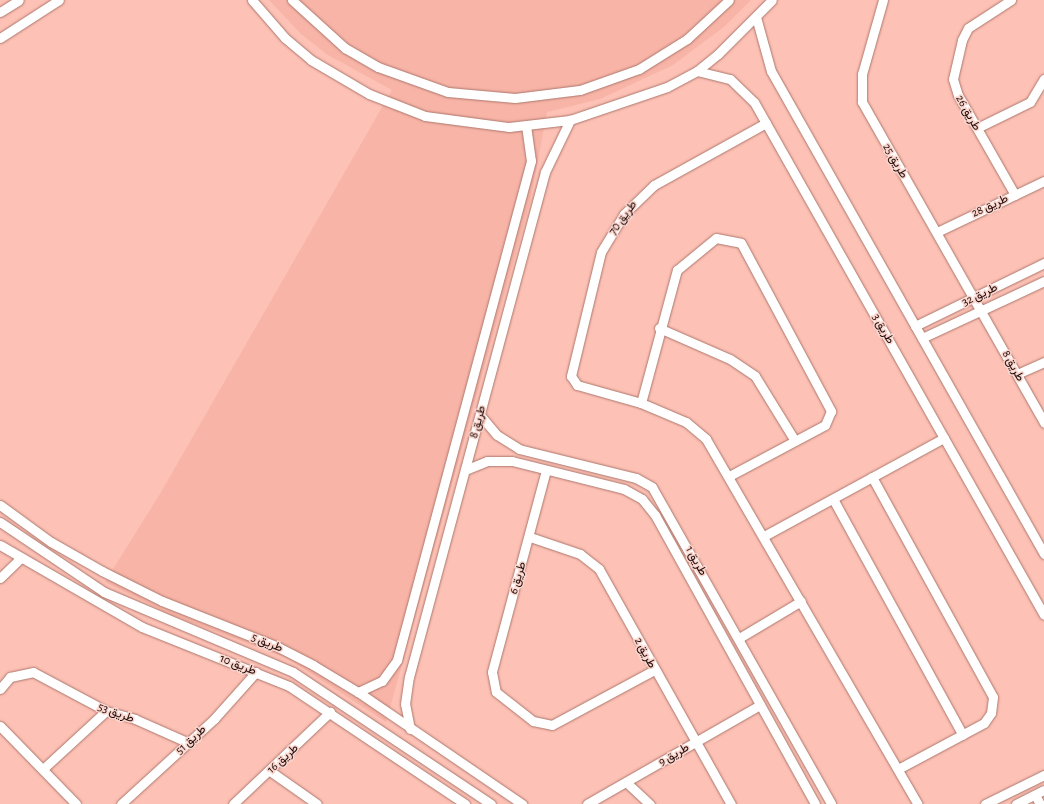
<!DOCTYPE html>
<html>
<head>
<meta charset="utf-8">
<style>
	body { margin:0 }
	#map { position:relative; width:1044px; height:804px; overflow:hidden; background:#fdc1b5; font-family:"Alegreya Sans",Vazirmatn,sans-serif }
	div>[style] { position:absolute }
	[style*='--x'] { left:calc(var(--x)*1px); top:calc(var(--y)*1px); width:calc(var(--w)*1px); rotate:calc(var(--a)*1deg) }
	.built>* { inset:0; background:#f7b4a7 }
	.roads { filter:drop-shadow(0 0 1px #ad776c) drop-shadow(0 0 1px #ad776c) }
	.minor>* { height:9px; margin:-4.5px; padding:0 4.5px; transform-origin:4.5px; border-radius:4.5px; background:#fff }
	span { translate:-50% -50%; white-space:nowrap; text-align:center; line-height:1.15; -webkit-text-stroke:3px #fad5cd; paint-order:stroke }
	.street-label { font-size:12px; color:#1f0b08 }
</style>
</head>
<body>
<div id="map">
	<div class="built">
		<div style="clip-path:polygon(269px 0,751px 0,725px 26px,673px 65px,600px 99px,547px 112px,530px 203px,386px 722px,287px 658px,171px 615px,105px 582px,160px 494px,392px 90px,328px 55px,301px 34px)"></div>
	</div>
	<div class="roads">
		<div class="minor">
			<div style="--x:252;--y:0;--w:50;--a:49"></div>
			<div style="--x:285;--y:38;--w:34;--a:40"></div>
			<div style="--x:311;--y:60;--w:67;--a:30.4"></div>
			<div style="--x:369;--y:94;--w:60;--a:21.4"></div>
			<div style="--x:425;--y:116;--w:85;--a:7.5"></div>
			<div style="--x:509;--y:127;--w:61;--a:-6.5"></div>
			<div style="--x:570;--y:120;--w:102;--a:-18.8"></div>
			<div style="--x:667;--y:87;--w:34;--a:-28"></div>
			<div style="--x:697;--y:71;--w:27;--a:-39"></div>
			<div style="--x:718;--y:54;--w:76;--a:-45"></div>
			<div style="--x:292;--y:0;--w:72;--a:42.2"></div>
			<div style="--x:345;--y:48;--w:38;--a:30"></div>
			<div style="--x:378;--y:67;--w:74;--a:19.7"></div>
			<div style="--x:448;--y:92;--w:67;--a:5.1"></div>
			<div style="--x:515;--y:98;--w:65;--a:-7"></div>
			<div style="--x:580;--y:90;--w:63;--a:-19.6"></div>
			<div style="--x:639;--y:69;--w:57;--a:-32"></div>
			<div style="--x:687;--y:39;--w:57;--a:-42.9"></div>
			<div style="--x:883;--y:0;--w:77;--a:105.8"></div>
			<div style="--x:862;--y:74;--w:28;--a:90"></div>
			<div style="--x:862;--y:102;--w:369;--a:60.4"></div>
			<div style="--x:1011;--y:0;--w:51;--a:146.9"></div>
			<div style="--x:968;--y:28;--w:13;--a:117"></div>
			<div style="--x:962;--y:40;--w:40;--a:103"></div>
			<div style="--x:953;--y:79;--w:17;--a:73"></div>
			<div style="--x:958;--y:95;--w:115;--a:60.3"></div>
			<div style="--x:0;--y:12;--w:22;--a:-32"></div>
			<div style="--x:756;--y:17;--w:56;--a:74.5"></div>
			<div style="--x:771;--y:71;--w:555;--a:60.52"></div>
			<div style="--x:0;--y:38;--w:70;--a:-32.8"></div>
			<div style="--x:697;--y:71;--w:34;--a:14"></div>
			<div style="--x:730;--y:79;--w:33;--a:44"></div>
			<div style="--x:754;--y:102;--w:589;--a:60.52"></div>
			<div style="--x:766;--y:123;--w:128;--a:151"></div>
			<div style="--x:654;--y:185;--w:42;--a:136"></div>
			<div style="--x:624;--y:214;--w:44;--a:121.2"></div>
			<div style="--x:601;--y:252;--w:128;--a:103.6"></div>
			<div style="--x:571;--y:376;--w:11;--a:56"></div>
			<div style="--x:577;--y:385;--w:66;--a:15.7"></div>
			<div style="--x:641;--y:403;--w:49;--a:22.9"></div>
			<div style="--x:686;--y:422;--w:26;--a:40"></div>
			<div style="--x:706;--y:439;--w:422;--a:59.9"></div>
			<div style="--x:977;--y:128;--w:59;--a:-26.1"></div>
			<div style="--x:1030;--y:102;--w:27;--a:-59"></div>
			<div style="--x:937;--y:232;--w:119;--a:-25.5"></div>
			<div style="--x:915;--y:326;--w:144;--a:-26"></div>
			<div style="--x:659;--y:328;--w:77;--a:23.6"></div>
			<div style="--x:730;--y:359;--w:30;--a:34"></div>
			<div style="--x:755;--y:376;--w:76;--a:58.4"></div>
			<div style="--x:922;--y:338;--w:135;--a:-25"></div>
			<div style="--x:1017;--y:374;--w:30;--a:-24"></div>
			<div style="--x:641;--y:403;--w:138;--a:-74.9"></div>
			<div style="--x:677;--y:270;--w:50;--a:-39.4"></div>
			<div style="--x:716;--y:238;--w:25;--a:11"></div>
			<div style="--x:741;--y:243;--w:191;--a:61.8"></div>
			<div style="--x:831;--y:411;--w:15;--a:113"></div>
			<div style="--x:825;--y:425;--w:109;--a:152"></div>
			<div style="--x:480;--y:415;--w:26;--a:50"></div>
			<div style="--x:497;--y:435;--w:26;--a:32"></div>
			<div style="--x:519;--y:449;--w:121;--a:13.9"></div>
			<div style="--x:636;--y:478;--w:18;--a:29"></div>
			<div style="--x:652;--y:487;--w:364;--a:60.5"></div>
			<div style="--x:465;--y:470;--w:24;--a:-22"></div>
			<div style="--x:487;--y:461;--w:25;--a:0"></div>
			<div style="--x:512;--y:461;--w:115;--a:14"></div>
			<div style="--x:624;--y:489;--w:21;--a:29"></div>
			<div style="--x:642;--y:499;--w:21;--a:51"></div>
			<div style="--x:655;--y:515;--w:330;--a:61"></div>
			<div style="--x:546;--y:470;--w:209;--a:105"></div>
			<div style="--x:492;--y:672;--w:20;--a:79"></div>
			<div style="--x:496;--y:692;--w:47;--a:38.1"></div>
			<div style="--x:533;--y:721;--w:19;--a:12"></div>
			<div style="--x:552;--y:725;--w:116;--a:-28.3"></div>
			<div style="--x:872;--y:477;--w:251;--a:61.2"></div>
			<div style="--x:993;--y:697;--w:16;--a:97"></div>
			<div style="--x:991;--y:713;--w:12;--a:125"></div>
			<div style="--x:984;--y:723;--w:98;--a:151.9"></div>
			<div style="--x:833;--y:499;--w:269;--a:61.2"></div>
			<div style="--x:0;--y:505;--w:63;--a:36"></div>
			<div style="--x:51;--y:542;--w:59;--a:29.6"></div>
			<div style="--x:102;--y:571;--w:67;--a:26.6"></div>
			<div style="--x:162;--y:601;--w:125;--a:21.6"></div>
			<div style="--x:278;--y:647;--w:39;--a:27"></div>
			<div style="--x:313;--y:665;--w:52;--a:31"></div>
			<div style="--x:358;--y:692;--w:199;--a:34.3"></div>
			<div style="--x:0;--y:522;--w:125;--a:33.9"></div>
			<div style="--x:104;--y:592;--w:205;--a:22.9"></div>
			<div style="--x:293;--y:672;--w:238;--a:33.7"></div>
			<div style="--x:764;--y:536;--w:205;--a:-28.6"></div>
			<div style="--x:530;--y:537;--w:53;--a:18.8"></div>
			<div style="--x:580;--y:554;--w:24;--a:38"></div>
			<div style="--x:599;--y:569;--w:270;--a:60.7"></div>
			<div style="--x:0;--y:545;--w:164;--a:30"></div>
			<div style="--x:142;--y:627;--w:158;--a:21.9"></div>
			<div style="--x:289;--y:686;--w:212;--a:33.8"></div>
			<div style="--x:0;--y:578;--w:28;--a:-44"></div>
			<div style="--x:739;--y:638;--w:72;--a:-30.8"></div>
			<div style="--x:0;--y:689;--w:16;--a:-50"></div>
			<div style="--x:10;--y:677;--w:24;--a:-12"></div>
			<div style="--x:33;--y:672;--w:83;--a:28.1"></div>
			<div style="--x:106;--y:711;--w:30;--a:15"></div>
			<div style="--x:135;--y:719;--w:57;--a:23.9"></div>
			<div style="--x:358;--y:692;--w:26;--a:-25"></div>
			<div style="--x:382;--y:681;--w:26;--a:-54"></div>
			<div style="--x:397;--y:660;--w:517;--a:-74.97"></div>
			<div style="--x:531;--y:161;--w:35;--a:-98"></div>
			<div style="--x:0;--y:726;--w:109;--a:45.7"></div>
			<div style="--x:410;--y:729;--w:25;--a:-101"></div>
			<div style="--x:405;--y:704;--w:27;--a:-82"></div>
			<div style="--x:409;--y:677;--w:523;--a:-74.93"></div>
			<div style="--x:545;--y:172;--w:58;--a:-64.3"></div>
			<div style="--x:44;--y:768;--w:84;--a:-42.6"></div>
			<div style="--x:270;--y:771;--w:57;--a:35.1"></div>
			<div style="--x:626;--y:782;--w:33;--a:43"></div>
			<div style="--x:1035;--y:795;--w:10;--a:61"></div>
			<div style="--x:121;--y:804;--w:126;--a:-42.4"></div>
			<div style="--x:214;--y:719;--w:63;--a:-48.2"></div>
			<div style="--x:233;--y:804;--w:134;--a:-43.5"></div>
			<div style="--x:587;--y:804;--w:199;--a:-29.8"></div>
			<div style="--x:985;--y:804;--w:66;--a:-26.2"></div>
			<div style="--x:1016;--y:804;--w:31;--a:-27"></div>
		</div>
	</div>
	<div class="street-label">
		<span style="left:968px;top:113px;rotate:60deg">طريق 26</span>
		<span style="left:895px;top:161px;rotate:60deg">طريق 25</span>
		<span style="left:990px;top:206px;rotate:-25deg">طريق 28</span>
		<span style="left:623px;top:218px;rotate:-54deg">طريق 70</span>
		<span style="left:980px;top:295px;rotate:-26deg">طريق 32</span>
		<span style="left:883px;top:329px;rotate:60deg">طريق 3</span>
		<span style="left:1013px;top:366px;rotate:61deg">طريق 8</span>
		<span style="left:478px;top:422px;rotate:-75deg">طريق 8</span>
		<span style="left:696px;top:561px;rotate:61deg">طريق 1</span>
		<span style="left:518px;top:578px;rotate:-74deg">طريق 6</span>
		<span style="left:267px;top:643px;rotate:22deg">طريق 5</span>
		<span style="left:645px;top:653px;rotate:62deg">طريق 2</span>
		<span style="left:238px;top:665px;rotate:21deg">طريق 10</span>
		<span style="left:116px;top:713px;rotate:20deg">طريق 53</span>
		<span style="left:191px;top:740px;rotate:-43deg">طريق 51</span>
		<span style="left:674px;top:755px;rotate:-30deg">طريق 9</span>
		<span style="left:283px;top:759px;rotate:-42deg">طريق 16</span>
	</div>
</div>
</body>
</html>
